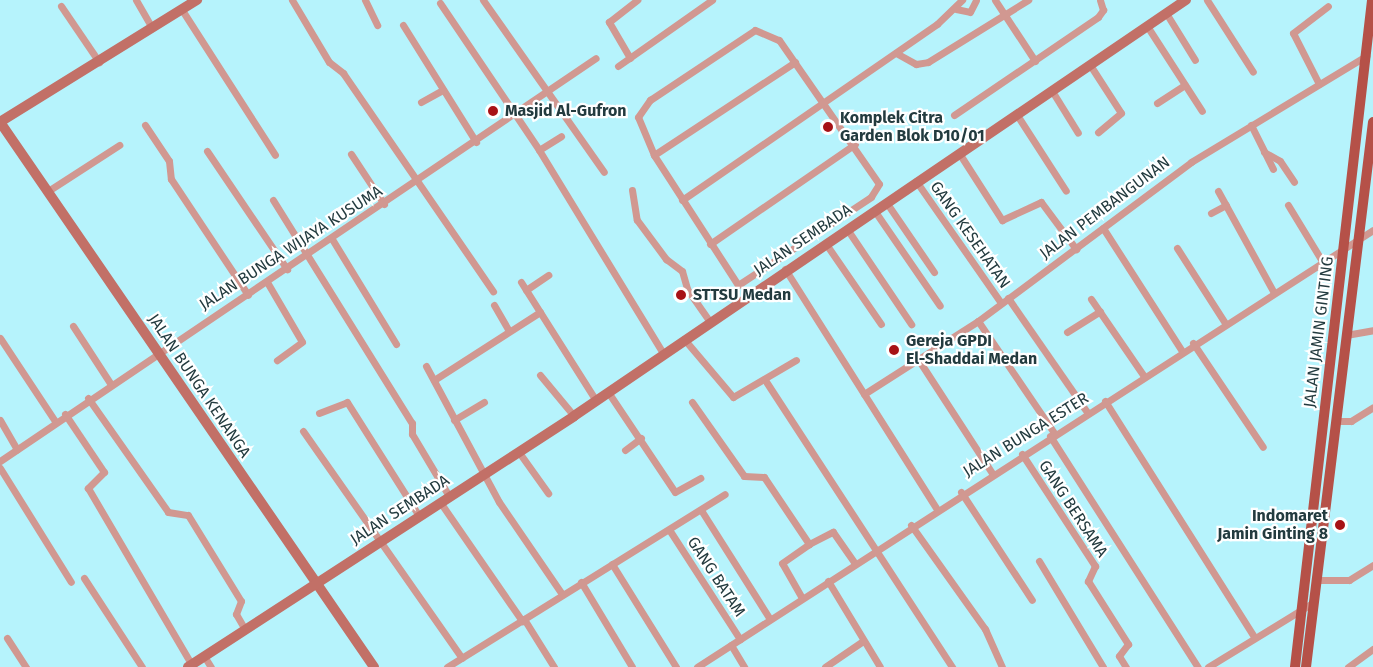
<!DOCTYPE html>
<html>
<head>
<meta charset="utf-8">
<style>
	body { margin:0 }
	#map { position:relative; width:1373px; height:667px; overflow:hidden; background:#b6f3fc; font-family:"Fira Sans",sans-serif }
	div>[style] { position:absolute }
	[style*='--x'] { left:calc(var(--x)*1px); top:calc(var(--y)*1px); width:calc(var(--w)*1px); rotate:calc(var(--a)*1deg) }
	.street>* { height:7px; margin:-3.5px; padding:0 3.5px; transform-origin:3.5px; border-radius:3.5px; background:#d19891 }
	.secondary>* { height:10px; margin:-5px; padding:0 5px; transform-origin:5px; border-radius:5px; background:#c27067 }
	.primary>* { height:10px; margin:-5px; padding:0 5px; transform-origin:5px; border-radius:5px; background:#b55148 }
	.dots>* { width:16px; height:16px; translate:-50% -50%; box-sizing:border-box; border:3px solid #fff; border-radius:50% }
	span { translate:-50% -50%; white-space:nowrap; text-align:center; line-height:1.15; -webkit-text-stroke:4.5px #fff; paint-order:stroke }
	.poi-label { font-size:16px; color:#233b3f; font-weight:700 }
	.left { translate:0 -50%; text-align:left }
	.right { translate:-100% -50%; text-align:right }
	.street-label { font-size:16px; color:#233b3f }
</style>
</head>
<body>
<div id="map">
	<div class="street">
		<div style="--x:136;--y:0;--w:32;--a:60"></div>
		<div style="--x:292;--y:0;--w:72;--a:59.2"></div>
		<div style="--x:329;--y:62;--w:18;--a:38"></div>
		<div style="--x:343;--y:73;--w:265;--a:55.5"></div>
		<div style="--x:365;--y:0;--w:28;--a:64"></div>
		<div style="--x:483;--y:0;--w:210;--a:54.9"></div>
		<div style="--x:995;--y:0;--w:73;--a:56.7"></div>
		<div style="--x:1207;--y:0;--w:85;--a:57.4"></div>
		<div style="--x:440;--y:3;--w:177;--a:56"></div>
		<div style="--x:539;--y:150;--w:238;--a:58.6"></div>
		<div style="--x:61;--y:6;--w:68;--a:55.8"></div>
		<div style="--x:956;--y:9;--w:14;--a:12"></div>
		<div style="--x:970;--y:12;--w:13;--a:-63"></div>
		<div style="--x:182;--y:10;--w:172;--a:57.3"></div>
		<div style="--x:1166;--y:13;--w:55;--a:58.3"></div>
		<div style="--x:403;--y:25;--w:138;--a:58"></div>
		<div style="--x:1147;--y:26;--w:101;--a:57.1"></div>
		<div style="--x:755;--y:30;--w:26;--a:23"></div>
		<div style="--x:779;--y:40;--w:175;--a:55.2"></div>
		<div style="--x:879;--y:184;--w:15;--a:122"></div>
		<div style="--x:871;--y:197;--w:159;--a:146.5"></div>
		<div style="--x:738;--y:285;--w:155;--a:-122.9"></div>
		<div style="--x:654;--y:155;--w:41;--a:-112.8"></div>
		<div style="--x:638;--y:117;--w:21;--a:-55"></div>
		<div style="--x:650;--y:100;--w:126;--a:-33.7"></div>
		<div style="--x:896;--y:53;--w:23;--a:29"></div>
		<div style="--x:916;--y:64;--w:12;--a:-9"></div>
		<div style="--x:928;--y:62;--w:118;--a:-31.8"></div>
		<div style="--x:630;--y:58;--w:42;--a:-120.3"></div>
		<div style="--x:609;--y:22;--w:36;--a:-38"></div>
		<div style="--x:1090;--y:65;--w:57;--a:57.1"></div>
		<div style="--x:1121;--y:113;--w:30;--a:140"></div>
		<div style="--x:618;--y:66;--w:115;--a:-35.1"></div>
		<div style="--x:1319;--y:84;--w:57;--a:-117"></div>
		<div style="--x:1293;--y:33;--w:44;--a:-37.6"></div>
		<div style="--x:1052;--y:91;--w:49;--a:58.2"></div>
		<div style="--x:421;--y:102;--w:25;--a:-29"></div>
		<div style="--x:1157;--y:103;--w:33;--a:-33"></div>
		<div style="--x:954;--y:115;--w:174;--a:-34.2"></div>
		<div style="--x:1098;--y:17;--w:9;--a:-54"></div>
		<div style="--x:1103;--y:10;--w:10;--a:-107"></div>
		<div style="--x:1017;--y:115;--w:90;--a:57.2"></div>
		<div style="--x:145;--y:125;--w:43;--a:56.3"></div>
		<div style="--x:169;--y:161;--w:18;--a:84"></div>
		<div style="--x:171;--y:179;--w:139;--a:56.4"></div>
		<div style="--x:1251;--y:125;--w:49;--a:63.4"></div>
		<div style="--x:539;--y:150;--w:26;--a:-32"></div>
		<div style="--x:207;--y:151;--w:143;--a:55.9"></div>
		<div style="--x:1264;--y:152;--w:18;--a:29"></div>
		<div style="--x:1280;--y:161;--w:25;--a:56"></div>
		<div style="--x:959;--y:153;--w:80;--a:57.3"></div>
		<div style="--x:1002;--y:220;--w:43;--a:-24.8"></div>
		<div style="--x:1041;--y:202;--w:59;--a:53.3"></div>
		<div style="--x:351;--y:154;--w:60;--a:56.6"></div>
		<div style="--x:654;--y:155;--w:169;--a:-33.4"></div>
		<div style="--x:916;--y:181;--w:149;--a:55.1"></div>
		<div style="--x:632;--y:190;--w:30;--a:81"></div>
		<div style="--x:637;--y:220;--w:49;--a:53.4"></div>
		<div style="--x:666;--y:259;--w:20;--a:37"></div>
		<div style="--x:682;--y:271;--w:19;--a:74"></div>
		<div style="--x:687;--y:289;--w:39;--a:55"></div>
		<div style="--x:48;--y:191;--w:85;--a:-32.9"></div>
		<div style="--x:1218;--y:191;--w:114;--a:61.2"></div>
		<div style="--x:273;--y:200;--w:263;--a:58.1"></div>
		<div style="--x:412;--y:423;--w:11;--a:90"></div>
		<div style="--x:412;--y:434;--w:72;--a:59.2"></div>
		<div style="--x:682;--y:200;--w:310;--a:-34.6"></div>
		<div style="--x:937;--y:24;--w:35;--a:-44"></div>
		<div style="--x:886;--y:202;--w:85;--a:55.6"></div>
		<div style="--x:1288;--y:205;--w:66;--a:58.7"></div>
		<div style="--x:874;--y:210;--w:116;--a:55.5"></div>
		<div style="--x:1211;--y:213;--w:17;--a:-28"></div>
		<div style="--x:1103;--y:228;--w:146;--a:57.3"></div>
		<div style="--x:847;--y:229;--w:115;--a:56"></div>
		<div style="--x:332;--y:239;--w:123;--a:58.6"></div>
		<div style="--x:710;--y:244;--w:176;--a:-34.6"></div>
		<div style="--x:826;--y:244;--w:97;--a:55.5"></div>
		<div style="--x:1177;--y:248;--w:89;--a:57.4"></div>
		<div style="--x:785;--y:269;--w:283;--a:57.7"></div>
		<div style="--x:267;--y:282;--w:69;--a:59.7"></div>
		<div style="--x:302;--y:342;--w:31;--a:144"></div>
		<div style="--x:521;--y:282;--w:138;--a:57.7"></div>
		<div style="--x:526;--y:290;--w:27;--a:-34"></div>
		<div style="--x:1008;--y:298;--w:139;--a:55.3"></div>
		<div style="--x:1091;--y:299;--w:93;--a:55.5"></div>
		<div style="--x:494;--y:305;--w:30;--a:60"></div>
		<div style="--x:978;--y:321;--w:135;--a:55.8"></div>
		<div style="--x:73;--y:326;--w:68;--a:57"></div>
		<div style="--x:1067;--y:332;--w:39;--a:-32"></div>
		<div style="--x:1346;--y:335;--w:27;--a:-10"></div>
		<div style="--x:0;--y:338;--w:100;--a:56.5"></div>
		<div style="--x:684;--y:339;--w:76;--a:49.8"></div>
		<div style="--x:733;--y:397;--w:73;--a:-30.4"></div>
		<div style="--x:1193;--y:343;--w:125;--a:56.1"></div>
		<div style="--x:918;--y:359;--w:136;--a:57"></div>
		<div style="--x:426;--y:366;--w:154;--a:61.8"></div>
		<div style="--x:499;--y:502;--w:112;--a:55.6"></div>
		<div style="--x:540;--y:375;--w:53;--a:50.3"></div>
		<div style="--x:434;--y:380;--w:126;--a:-32.7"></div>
		<div style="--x:765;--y:380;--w:343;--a:56.9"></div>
		<div style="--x:608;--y:392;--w:120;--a:56.2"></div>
		<div style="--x:675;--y:492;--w:29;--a:-29"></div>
		<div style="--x:864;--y:394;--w:135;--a:-32.6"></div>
		<div style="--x:978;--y:321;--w:266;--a:-36.7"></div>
		<div style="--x:1191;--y:162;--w:205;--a:-31.2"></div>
		<div style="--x:88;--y:398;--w:139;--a:54.9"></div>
		<div style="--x:168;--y:512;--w:20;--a:9"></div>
		<div style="--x:188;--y:515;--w:101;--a:58.4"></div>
		<div style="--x:241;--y:601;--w:14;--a:111"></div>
		<div style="--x:236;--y:614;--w:16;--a:60"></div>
		<div style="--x:1105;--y:401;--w:280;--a:57.7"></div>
		<div style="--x:692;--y:402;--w:90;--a:54.9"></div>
		<div style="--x:744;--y:476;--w:20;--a:3"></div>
		<div style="--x:764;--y:477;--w:81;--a:56.1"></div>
		<div style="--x:809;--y:544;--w:27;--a:-27"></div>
		<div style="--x:833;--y:532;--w:39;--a:55"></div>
		<div style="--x:319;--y:413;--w:30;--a:-21"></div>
		<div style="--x:347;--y:402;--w:135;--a:57.7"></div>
		<div style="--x:65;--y:414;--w:70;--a:56.1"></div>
		<div style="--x:104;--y:472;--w:23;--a:135"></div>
		<div style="--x:88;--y:488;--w:205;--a:59.6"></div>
		<div style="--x:0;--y:420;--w:34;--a:60"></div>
		<div style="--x:454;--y:420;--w:35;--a:-31"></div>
		<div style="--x:1335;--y:421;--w:16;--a:0"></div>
		<div style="--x:1351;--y:421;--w:26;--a:-32"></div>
		<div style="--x:303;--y:431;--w:277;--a:55"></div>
		<div style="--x:1050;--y:436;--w:274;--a:57.4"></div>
		<div style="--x:625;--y:450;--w:20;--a:-37"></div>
		<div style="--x:518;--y:451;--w:52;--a:54.5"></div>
		<div style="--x:1022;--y:454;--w:134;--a:56.9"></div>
		<div style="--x:1095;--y:566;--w:17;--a:115"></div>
		<div style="--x:1088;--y:581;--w:75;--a:57.6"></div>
		<div style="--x:1128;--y:644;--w:15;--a:127"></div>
		<div style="--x:1119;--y:656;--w:13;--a:58"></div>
		<div style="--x:0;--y:461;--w:719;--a:-34.07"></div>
		<div style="--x:0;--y:468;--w:134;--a:58.1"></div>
		<div style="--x:961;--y:492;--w:129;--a:56.7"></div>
		<div style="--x:440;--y:502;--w:145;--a:55.4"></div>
		<div style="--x:701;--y:510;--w:129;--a:57.7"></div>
		<div style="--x:911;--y:525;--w:128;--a:54.6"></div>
		<div style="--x:985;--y:629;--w:42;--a:65.9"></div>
		<div style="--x:670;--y:531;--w:129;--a:57.1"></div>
		<div style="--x:1039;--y:561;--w:124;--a:58.9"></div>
		<div style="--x:612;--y:564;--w:121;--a:58.1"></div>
		<div style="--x:84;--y:578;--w:106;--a:56.9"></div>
		<div style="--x:1315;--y:580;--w:34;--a:0"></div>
		<div style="--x:1349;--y:580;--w:28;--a:-32"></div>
		<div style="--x:828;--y:581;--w:100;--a:58.8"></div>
		<div style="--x:581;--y:582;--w:99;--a:59"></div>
		<div style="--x:802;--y:598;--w:40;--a:-119.7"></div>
		<div style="--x:782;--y:563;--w:33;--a:-35"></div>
		<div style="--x:524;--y:619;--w:57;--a:58"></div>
		<div style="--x:7;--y:638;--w:35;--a:57"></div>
		<div style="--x:731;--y:645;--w:26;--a:59"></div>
		<div style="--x:204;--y:656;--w:13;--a:58"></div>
		<div style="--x:447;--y:667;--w:327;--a:-31.9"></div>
		<div style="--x:697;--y:667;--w:805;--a:-32.88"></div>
		<div style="--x:825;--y:667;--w:46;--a:-34.4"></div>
		<div style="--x:1208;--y:667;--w:121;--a:-31.5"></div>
		<div style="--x:1348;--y:667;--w:31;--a:-36"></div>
	</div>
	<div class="secondary">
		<div style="--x:0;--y:122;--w:661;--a:55.54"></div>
		<div style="--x:0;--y:122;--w:232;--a:-31.8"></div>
		<div style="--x:188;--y:667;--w:460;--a:-33"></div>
		<div style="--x:574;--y:416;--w:740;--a:-34.21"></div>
	</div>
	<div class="primary">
		<div style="--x:1295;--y:667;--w:671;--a:-83.41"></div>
		<div style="--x:1306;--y:667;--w:549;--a:-82.99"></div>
	</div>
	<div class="dots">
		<div style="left:493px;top:111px;background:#a71216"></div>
		<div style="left:828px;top:127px;background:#a71216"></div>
		<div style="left:681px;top:295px;background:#a71216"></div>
		<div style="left:894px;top:350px;background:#a71216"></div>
		<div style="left:1340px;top:525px;background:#a71216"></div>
	</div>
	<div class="poi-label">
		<span class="left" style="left:505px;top:111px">Masjid Al-Gufron</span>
		<span class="left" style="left:840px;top:127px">Komplek Citra<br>Garden Blok D10/01</span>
		<span class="left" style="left:693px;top:295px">STTSU Medan</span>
		<span class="left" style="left:906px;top:350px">Gereja GPDI<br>El-Shaddai Medan</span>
		<span class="right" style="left:1328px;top:525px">Indomaret<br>Jamin Ginting 8</span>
	</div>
	<div class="street-label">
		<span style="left:1105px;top:208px;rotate:-37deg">JALAN PEMBANGUNAN</span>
		<span style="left:970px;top:235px;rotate:55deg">GANG KESEHATAN</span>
		<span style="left:803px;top:240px;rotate:-34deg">JALAN SEMBADA</span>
		<span style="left:291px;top:248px;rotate:-33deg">JALAN BUNGA WIJAYA KUSUMA</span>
		<span style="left:1319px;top:332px;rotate:-83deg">JALAN JAMIN GINTING</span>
		<span style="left:199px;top:386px;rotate:56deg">JALAN BUNGA KENANGA</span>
		<span style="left:1026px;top:435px;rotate:-32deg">JALAN BUNGA ESTER</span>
		<span style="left:1073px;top:509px;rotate:57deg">GANG BERSAMA</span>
		<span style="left:400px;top:510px;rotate:-33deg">JALAN SEMBADA</span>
		<span style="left:716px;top:577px;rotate:57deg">GANG BATAM</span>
	</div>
</div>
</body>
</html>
